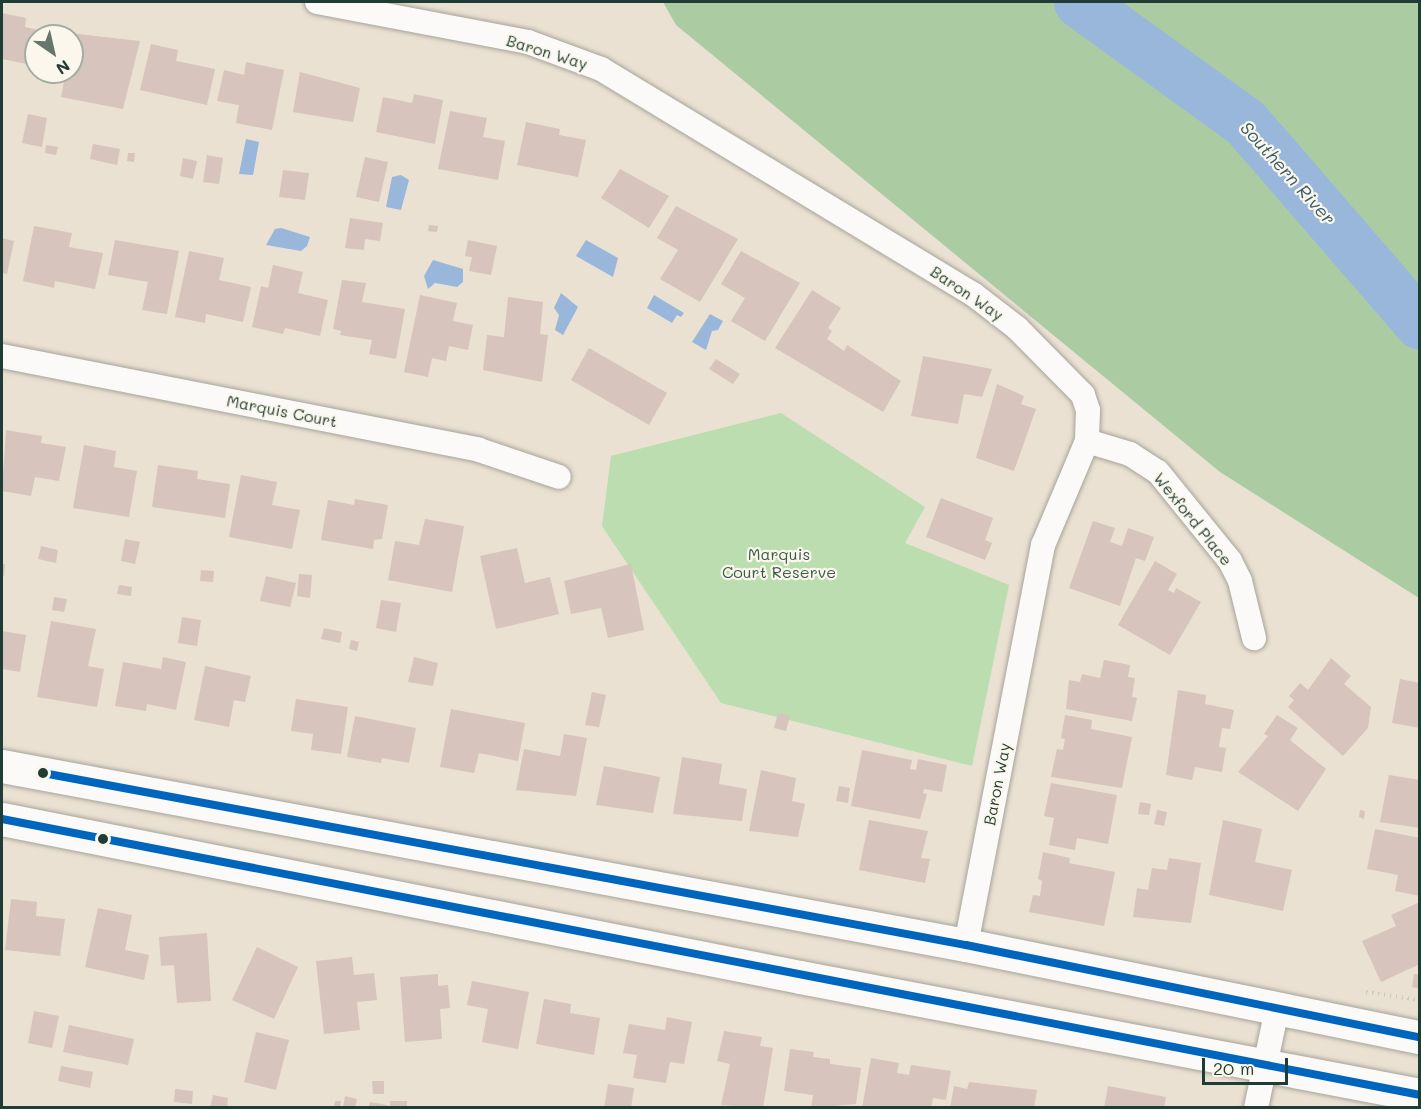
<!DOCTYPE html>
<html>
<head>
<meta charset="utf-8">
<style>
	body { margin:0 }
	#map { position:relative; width:1421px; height:1109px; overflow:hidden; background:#eae1d2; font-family:Mali,sans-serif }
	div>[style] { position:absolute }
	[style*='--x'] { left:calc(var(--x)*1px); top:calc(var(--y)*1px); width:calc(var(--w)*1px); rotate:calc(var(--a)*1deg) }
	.green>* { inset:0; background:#bbddaf }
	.forest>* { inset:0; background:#abcba3 }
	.water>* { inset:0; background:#98b7db }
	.river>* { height:51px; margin:-25.5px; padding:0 25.5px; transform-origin:25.5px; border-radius:25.5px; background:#98b7db }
	.building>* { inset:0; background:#d7c4bc }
	.path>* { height:4px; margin-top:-2px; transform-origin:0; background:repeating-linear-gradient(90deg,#cbcbc7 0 1.5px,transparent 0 6px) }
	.roads { filter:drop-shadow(0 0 2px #a6a49a) drop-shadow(0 0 2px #a6a49a) }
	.minor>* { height:24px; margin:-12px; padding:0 12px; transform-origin:12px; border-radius:12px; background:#fcfaf8 }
	.primary>* { height:33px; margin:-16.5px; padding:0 16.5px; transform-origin:16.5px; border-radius:16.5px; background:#fcfaf8 }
	.bus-1>* { height:8px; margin:-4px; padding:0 4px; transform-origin:4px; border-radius:4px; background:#0065bd }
	.dots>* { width:16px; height:16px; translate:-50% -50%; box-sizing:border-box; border:3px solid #fbf7ec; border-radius:50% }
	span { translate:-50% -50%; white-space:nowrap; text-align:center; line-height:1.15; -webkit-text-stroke:4.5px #fbf7ec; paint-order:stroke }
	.street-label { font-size:16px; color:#1f3d34 }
	.park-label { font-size:16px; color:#365c47 }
	.water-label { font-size:18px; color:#395c67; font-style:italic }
	.frame { position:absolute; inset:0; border:3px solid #1f3d34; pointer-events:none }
	.north { position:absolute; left:24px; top:24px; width:60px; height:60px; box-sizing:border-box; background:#fbf7ec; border:2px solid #a3ada2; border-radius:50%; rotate:146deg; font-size:16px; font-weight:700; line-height:24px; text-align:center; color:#1f3d34 }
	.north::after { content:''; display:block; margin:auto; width:21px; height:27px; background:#66766b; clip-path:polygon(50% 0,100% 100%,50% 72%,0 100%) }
	.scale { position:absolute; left:1202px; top:1058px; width:86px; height:27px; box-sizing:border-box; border:3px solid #1f3d34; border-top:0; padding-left:8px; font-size:18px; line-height:21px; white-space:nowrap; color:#1f3d34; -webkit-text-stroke:4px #fbf7ec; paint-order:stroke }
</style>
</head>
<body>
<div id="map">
	<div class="green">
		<div style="clip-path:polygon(781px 413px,925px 507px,905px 543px,1009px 585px,972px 766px,721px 703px,602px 526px,611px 456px)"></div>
	</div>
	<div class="forest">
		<div style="clip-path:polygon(663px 2px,1419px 2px,1419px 598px,1220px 472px,676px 25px)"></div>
	</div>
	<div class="water">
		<div style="clip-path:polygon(246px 139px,259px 142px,253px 175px,239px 174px)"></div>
		<div style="clip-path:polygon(401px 175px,409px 180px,401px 210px,386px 207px,392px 177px)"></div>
		<div style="clip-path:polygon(281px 228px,310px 237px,307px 246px,301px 251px,266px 245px,275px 229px)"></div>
		<div style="clip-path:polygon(586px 240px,618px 258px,613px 277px,576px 256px)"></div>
		<div style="clip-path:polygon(433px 260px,463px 269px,463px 282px,457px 287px,435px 283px,428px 289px,424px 276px)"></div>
		<div style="clip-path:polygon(561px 293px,578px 307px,563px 335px,555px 330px,559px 315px,554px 308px)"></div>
		<div style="clip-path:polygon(654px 295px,684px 313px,681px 317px,677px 315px,672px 323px,647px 308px)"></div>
		<div style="clip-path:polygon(710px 314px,723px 321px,718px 330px,712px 331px,706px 350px,692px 342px)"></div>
	</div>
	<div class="river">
		<div style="--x:1079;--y:2;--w:205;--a:35.9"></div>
		<div style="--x:1245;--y:122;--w:267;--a:49.1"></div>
	</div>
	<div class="building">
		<div style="clip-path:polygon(2px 13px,26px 18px,25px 27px,66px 36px,36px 36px,36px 66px,2px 59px)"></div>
		<div style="clip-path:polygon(69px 33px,140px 41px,123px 109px,61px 97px,66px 72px,72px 72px)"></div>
		<div style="clip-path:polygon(151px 44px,178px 50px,176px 61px,215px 69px,207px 105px,140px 90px)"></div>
		<div style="clip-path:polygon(246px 62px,284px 70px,272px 130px,236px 123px,239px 105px,217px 101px,224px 70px,244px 75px)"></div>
		<div style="clip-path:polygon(300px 72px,360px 88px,353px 122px,293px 112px)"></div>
		<div style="clip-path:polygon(414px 94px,443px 100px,435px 144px,376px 132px,383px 97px,412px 103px)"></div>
		<div style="clip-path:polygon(450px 111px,487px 118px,483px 137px,505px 141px,498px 180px,438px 169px)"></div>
		<div style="clip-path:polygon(28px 114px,47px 118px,42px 147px,22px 143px)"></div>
		<div style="clip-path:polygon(526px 122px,560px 129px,559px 135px,586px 140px,578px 177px,517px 165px)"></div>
		<div style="clip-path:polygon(93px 144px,120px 149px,117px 165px,90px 159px)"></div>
		<div style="clip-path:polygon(46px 145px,58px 147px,56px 155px,45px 153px)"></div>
		<div style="clip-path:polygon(128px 153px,135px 153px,134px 162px,127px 161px)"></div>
		<div style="clip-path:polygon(207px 155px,223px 158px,219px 184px,203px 182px)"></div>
		<div style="clip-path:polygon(365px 157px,388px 162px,379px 202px,356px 197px)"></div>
		<div style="clip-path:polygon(183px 158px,197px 161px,193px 179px,180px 176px)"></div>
		<div style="clip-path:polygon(620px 169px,669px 196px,649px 228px,601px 198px)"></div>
		<div style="clip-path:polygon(283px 170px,309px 173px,305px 200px,279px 197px)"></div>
		<div style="clip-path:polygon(676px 206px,738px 239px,700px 302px,660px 279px,678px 250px,657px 238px)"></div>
		<div style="clip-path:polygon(350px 218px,383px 223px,380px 241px,365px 239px,364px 250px,345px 248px)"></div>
		<div style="clip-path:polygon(429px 225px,438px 226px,437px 232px,428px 231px)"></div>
		<div style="clip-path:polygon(34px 226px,72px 233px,69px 247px,103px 253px,95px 289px,55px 281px,54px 288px,23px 281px)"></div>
		<div style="clip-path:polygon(2px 238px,14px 241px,7px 274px,2px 273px)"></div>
		<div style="clip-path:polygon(115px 240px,179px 251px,167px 314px,142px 310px,148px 282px,108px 275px)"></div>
		<div style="clip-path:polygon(468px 240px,497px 246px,491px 275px,469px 271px,472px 257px,465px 256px)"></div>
		<div style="clip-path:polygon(189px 251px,224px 258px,219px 280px,251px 287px,243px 322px,206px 314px,205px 323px,175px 317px)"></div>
		<div style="clip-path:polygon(741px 251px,800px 283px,765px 341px,731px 321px,745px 298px,721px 284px)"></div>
		<div style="clip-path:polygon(273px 265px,303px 272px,298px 293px,328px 300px,320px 336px,285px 328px,283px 334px,252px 327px,261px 286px,268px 288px)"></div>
		<div style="clip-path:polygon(342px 280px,366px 283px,362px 302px,405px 309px,396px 359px,369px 354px,372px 340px,340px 335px,341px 331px,333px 329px)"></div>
		<div style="clip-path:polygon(812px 290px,841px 308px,828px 328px,832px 331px,827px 339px,844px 351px,847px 345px,901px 381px,883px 412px,775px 348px)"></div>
		<div style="clip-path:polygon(420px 295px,457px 303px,453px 321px,473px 325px,468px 350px,449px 346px,446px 361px,432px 358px,428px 377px,404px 372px)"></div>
		<div style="clip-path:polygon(508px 297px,543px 302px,540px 334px,548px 335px,542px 382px,483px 370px,487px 335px,504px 337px)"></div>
		<div style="clip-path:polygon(589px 348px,667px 393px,649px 425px,571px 380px)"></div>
		<div style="clip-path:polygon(923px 356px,992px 369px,982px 397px,964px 394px,958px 424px,911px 416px)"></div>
		<div style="clip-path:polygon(716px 359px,740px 374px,733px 384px,709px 369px)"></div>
		<div style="clip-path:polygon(997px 384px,1024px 396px,1021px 404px,1036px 409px,1014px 471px,976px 458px)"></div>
		<div style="clip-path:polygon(6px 430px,42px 436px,41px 443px,66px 447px,59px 481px,35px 477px,31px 496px,2px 491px)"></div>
		<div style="clip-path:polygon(84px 445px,116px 451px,114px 467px,137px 471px,129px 517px,73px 508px)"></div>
		<div style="clip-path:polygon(158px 465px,198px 471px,197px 479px,230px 484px,225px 518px,152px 507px)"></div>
		<div style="clip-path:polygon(241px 475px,277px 482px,272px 505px,300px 510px,292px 549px,229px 537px)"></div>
		<div style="clip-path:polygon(941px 498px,993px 518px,985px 540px,992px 543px,985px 560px,926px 537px)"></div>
		<div style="clip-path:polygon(355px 499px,388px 505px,382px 539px,374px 540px,373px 549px,321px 540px,328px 500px,354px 505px)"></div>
		<div style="clip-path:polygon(425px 519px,464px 526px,452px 592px,388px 580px,395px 541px,419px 545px)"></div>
		<div style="clip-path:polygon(1093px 521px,1115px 528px,1110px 542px,1122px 546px,1128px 528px,1154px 537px,1145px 561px,1136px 558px,1120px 606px,1069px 588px)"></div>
		<div style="clip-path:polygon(125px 539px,140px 542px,135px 564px,121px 561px)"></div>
		<div style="clip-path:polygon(41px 546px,58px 550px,56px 563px,38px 559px)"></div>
		<div style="clip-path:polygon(517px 548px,525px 583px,550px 577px,559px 614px,496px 629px,480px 556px)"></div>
		<div style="clip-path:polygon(1155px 561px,1177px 574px,1168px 590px,1174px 593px,1176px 588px,1201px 602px,1170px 655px,1118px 625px)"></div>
		<div style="clip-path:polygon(2px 564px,5px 564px,4px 576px,2px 576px)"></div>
		<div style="clip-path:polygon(631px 564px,644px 630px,608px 638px,601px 608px,571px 614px,564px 581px)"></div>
		<div style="clip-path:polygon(201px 570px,214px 571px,213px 582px,200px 581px)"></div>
		<div style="clip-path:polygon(299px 574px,312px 575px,310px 598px,297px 596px)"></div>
		<div style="clip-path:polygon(266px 576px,296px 583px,290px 607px,260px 601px)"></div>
		<div style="clip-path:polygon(119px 585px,132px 587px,131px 596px,117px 594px)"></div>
		<div style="clip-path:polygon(54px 597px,67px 599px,64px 612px,52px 610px)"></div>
		<div style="clip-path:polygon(381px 600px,401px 603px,396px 632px,376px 628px)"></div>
		<div style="clip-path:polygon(182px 617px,201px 620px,197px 646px,178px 643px)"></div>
		<div style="clip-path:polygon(51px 621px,96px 629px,88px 666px,104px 669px,97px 707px,37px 697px)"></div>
		<div style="clip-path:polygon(324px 628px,342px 632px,340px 643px,321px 639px)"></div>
		<div style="clip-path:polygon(2px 631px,26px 635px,20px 672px,2px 669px)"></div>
		<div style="clip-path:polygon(351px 640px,359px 642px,357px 651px,349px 649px)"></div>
		<div style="clip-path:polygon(163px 657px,186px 662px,176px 710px,147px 704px,146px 711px,115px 706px,123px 662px,161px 669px)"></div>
		<div style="clip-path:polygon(414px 657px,438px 663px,433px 686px,408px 682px)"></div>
		<div style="clip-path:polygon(1331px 658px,1351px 676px,1344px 684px,1371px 707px,1368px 728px,1343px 756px,1288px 707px,1294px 700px,1289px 696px,1300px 683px,1308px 690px)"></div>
		<div style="clip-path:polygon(1104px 660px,1130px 665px,1128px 677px,1135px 678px,1132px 697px,1137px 698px,1132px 721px,1066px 709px,1069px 680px,1080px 682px,1082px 674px,1100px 678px)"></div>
		<div style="clip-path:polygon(205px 666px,251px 676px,245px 702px,234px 700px,229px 727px,194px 720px)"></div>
		<div style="clip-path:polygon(1400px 679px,1420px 683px,1420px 728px,1392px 723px)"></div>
		<div style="clip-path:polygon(1178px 690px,1206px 695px,1205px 704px,1234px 710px,1230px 729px,1222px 728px,1219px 747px,1226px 748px,1222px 772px,1195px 767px,1192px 780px,1166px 775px)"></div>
		<div style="clip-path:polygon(592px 692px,606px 695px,599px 727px,585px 725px)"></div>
		<div style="clip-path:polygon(296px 699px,348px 707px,341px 754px,311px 750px,313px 734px,291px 731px)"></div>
		<div style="clip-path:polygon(451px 709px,525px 723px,518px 761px,479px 753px,474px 773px,440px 767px)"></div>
		<div style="clip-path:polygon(778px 713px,790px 716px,786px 731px,774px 728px)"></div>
		<div style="clip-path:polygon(1065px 715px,1092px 720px,1091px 729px,1132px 737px,1122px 788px,1051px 777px,1057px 749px,1063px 750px,1065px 739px,1061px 738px)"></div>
		<div style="clip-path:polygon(1277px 715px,1298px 728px,1290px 740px,1326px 769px,1298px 811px,1238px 772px,1268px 736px,1264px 734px)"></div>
		<div style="clip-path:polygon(355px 716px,416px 728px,409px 763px,382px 758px,381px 763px,347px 757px)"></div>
		<div style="clip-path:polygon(564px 734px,587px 738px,576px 796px,516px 790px,524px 749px,560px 756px)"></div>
		<div style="clip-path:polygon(862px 750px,912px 760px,910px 769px,916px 770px,918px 759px,947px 765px,942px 792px,924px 789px,923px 793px,927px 794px,920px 819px,851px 806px)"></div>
		<div style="clip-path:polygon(682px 757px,722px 764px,719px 784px,747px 789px,742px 821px,673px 814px)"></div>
		<div style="clip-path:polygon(604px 766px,660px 777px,653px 813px,596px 805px)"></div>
		<div style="clip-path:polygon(761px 770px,796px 778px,792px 801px,805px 804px,798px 837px,749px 831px)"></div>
		<div style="clip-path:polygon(1389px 775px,1420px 780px,1420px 828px,1380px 822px)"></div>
		<div style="clip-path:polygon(1051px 783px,1117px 795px,1108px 844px,1077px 838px,1075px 850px,1049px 845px,1054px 818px,1044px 816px)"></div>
		<div style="clip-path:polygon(839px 786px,850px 788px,848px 803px,836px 801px)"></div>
		<div style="clip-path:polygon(1140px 802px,1151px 804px,1149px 815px,1138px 814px)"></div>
		<div style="clip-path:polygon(1157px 810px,1167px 812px,1164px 826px,1154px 824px)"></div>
		<div style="clip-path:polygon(1360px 810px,1365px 811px,1364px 819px,1359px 817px)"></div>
		<div style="clip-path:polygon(869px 820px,928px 831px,921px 858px,930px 859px,925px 883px,859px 870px)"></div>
		<div style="clip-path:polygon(1223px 820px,1262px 829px,1255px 862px,1292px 870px,1283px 911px,1209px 895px)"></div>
		<div style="clip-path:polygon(1375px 829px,1420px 838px,1420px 896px,1395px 891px,1398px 875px,1367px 869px)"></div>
		<div style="clip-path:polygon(1043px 852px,1070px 858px,1069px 863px,1115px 872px,1104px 926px,1029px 912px,1033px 895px,1040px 896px,1042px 881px,1038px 879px)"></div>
		<div style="clip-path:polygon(1169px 858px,1201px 863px,1191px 923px,1133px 917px,1137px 888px,1148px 890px,1152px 868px,1167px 870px)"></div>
		<div style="clip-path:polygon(11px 899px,37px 902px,36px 916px,65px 919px,60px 956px,5px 950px)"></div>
		<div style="clip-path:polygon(1420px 902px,1420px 964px,1381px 982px,1362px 941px,1396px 926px,1391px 915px)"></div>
		<div style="clip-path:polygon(98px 908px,132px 915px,125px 950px,149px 955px,144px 980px,85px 967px)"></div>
		<div style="clip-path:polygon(207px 933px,211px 1001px,177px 1003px,174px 965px,161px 966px,159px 937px)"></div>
		<div style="clip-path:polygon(257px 947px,298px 967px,274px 1019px,232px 1000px)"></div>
		<div style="clip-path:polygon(352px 957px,354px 975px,374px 973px,377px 1000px,357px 1002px,360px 1030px,324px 1034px,316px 961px)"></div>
		<div style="clip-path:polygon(438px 974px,438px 986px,448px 985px,450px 1008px,440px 1009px,442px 1039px,405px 1042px,400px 977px)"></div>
		<div style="clip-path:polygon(1414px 974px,1420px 975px,1420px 989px,1412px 987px)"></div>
		<div style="clip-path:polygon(472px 981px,529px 992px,518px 1049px,482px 1042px,488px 1009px,467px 1005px)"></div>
		<div style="clip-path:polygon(544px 999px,571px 1004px,570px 1013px,600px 1018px,594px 1055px,536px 1044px)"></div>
		<div style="clip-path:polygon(34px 1011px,59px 1016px,52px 1048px,28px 1043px)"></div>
		<div style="clip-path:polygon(667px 1017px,692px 1022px,684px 1064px,670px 1062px,666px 1083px,633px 1078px,637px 1055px,623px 1053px,629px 1024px,665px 1030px)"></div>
		<div style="clip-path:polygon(69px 1025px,134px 1039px,128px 1065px,63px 1052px)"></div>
		<div style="clip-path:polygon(724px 1031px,762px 1037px,760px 1046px,773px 1048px,763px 1108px,721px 1105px,730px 1064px,717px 1061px)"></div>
		<div style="clip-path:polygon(256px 1032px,289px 1040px,276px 1090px,244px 1082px)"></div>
		<div style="clip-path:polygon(790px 1049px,814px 1052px,813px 1057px,830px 1059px,830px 1064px,861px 1068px,856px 1104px,811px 1108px,813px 1095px,784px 1091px)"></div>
		<div style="clip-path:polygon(871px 1058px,899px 1063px,897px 1073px,909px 1075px,911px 1065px,951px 1071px,946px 1100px,933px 1098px,931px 1108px,862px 1108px)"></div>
		<div style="clip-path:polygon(61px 1066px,93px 1072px,90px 1088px,58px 1081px)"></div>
		<div style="clip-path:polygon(372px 1081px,384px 1081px,384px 1094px,373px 1094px)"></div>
		<div style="clip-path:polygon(969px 1082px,1037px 1090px,1034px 1108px,950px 1108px,954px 1086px,967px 1089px)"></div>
		<div style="clip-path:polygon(608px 1084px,634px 1088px,631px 1108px,604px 1108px)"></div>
		<div style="clip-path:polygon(1108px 1086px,1166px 1097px,1164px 1108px,1104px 1108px)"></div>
		<div style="clip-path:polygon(175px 1089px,193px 1091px,192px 1104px,174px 1102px)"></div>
		<div style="clip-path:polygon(213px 1095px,228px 1098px,227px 1108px,210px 1108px)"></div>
		<div style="clip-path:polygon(345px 1096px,357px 1099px,355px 1108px,343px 1108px)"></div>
		<div style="clip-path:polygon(335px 1101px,341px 1101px,340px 1108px,334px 1107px)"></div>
		<div style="clip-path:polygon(390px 1101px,407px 1101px,407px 1108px,390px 1108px)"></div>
		<div style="clip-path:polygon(370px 1102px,387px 1105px,387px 1108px,368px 1108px)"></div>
	</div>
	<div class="path">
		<div style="--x:1366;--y:992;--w:55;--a:8.4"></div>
	</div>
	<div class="roads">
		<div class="minor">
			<div style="--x:317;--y:2;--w:215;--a:10.7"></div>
			<div style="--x:528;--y:42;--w:78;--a:20.3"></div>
			<div style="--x:601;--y:69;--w:435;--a:31.2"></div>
			<div style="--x:973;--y:294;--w:56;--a:37.7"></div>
			<div style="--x:1017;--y:328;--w:94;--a:45.4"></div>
			<div style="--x:1083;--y:395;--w:16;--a:72"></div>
			<div style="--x:1088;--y:410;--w:31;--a:92"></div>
			<div style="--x:1087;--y:441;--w:113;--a:112.9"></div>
			<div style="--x:1043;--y:545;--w:407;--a:100.9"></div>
			<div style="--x:2;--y:356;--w:486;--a:11.1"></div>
			<div style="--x:479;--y:450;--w:84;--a:18.6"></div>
			<div style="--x:1087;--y:441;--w:45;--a:16.8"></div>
			<div style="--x:1130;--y:454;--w:33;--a:33"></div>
			<div style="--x:1158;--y:472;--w:114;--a:51"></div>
			<div style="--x:1230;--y:561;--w:22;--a:63"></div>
			<div style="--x:1240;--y:581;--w:59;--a:76.2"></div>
			<div style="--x:1256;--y:1108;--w:101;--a:-78"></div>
		</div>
		<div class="primary">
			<div style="--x:2;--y:766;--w:980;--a:10.52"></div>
			<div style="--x:966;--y:945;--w:463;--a:11.5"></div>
			<div style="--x:2;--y:819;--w:813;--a:11.2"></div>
			<div style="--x:800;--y:977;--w:631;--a:10.78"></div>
		</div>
	</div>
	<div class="bus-1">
		<div style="--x:43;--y:773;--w:939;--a:10.56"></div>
		<div style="--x:966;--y:945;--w:463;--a:11.5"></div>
		<div style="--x:2;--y:819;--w:1445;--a:11.01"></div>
	</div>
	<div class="dots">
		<div style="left:43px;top:773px;background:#1f3d34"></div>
		<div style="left:103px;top:839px;background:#1f3d34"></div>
	</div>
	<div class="street-label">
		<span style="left:547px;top:52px;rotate:17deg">Baron Way</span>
		<span style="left:967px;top:293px;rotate:34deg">Baron Way</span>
		<span style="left:282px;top:411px;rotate:11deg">Marquis Court</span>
		<span style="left:1193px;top:519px;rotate:51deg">Wexford Place</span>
		<span style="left:997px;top:784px;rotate:-79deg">Baron Way</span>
	</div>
	<div class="park-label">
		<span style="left:779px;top:563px">Marquis<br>Court Reserve</span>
	</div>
	<div class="water-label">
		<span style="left:1288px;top:173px;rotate:48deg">Southern River</span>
	</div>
	<div class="frame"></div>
	<div class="north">N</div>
	<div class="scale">20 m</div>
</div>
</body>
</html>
